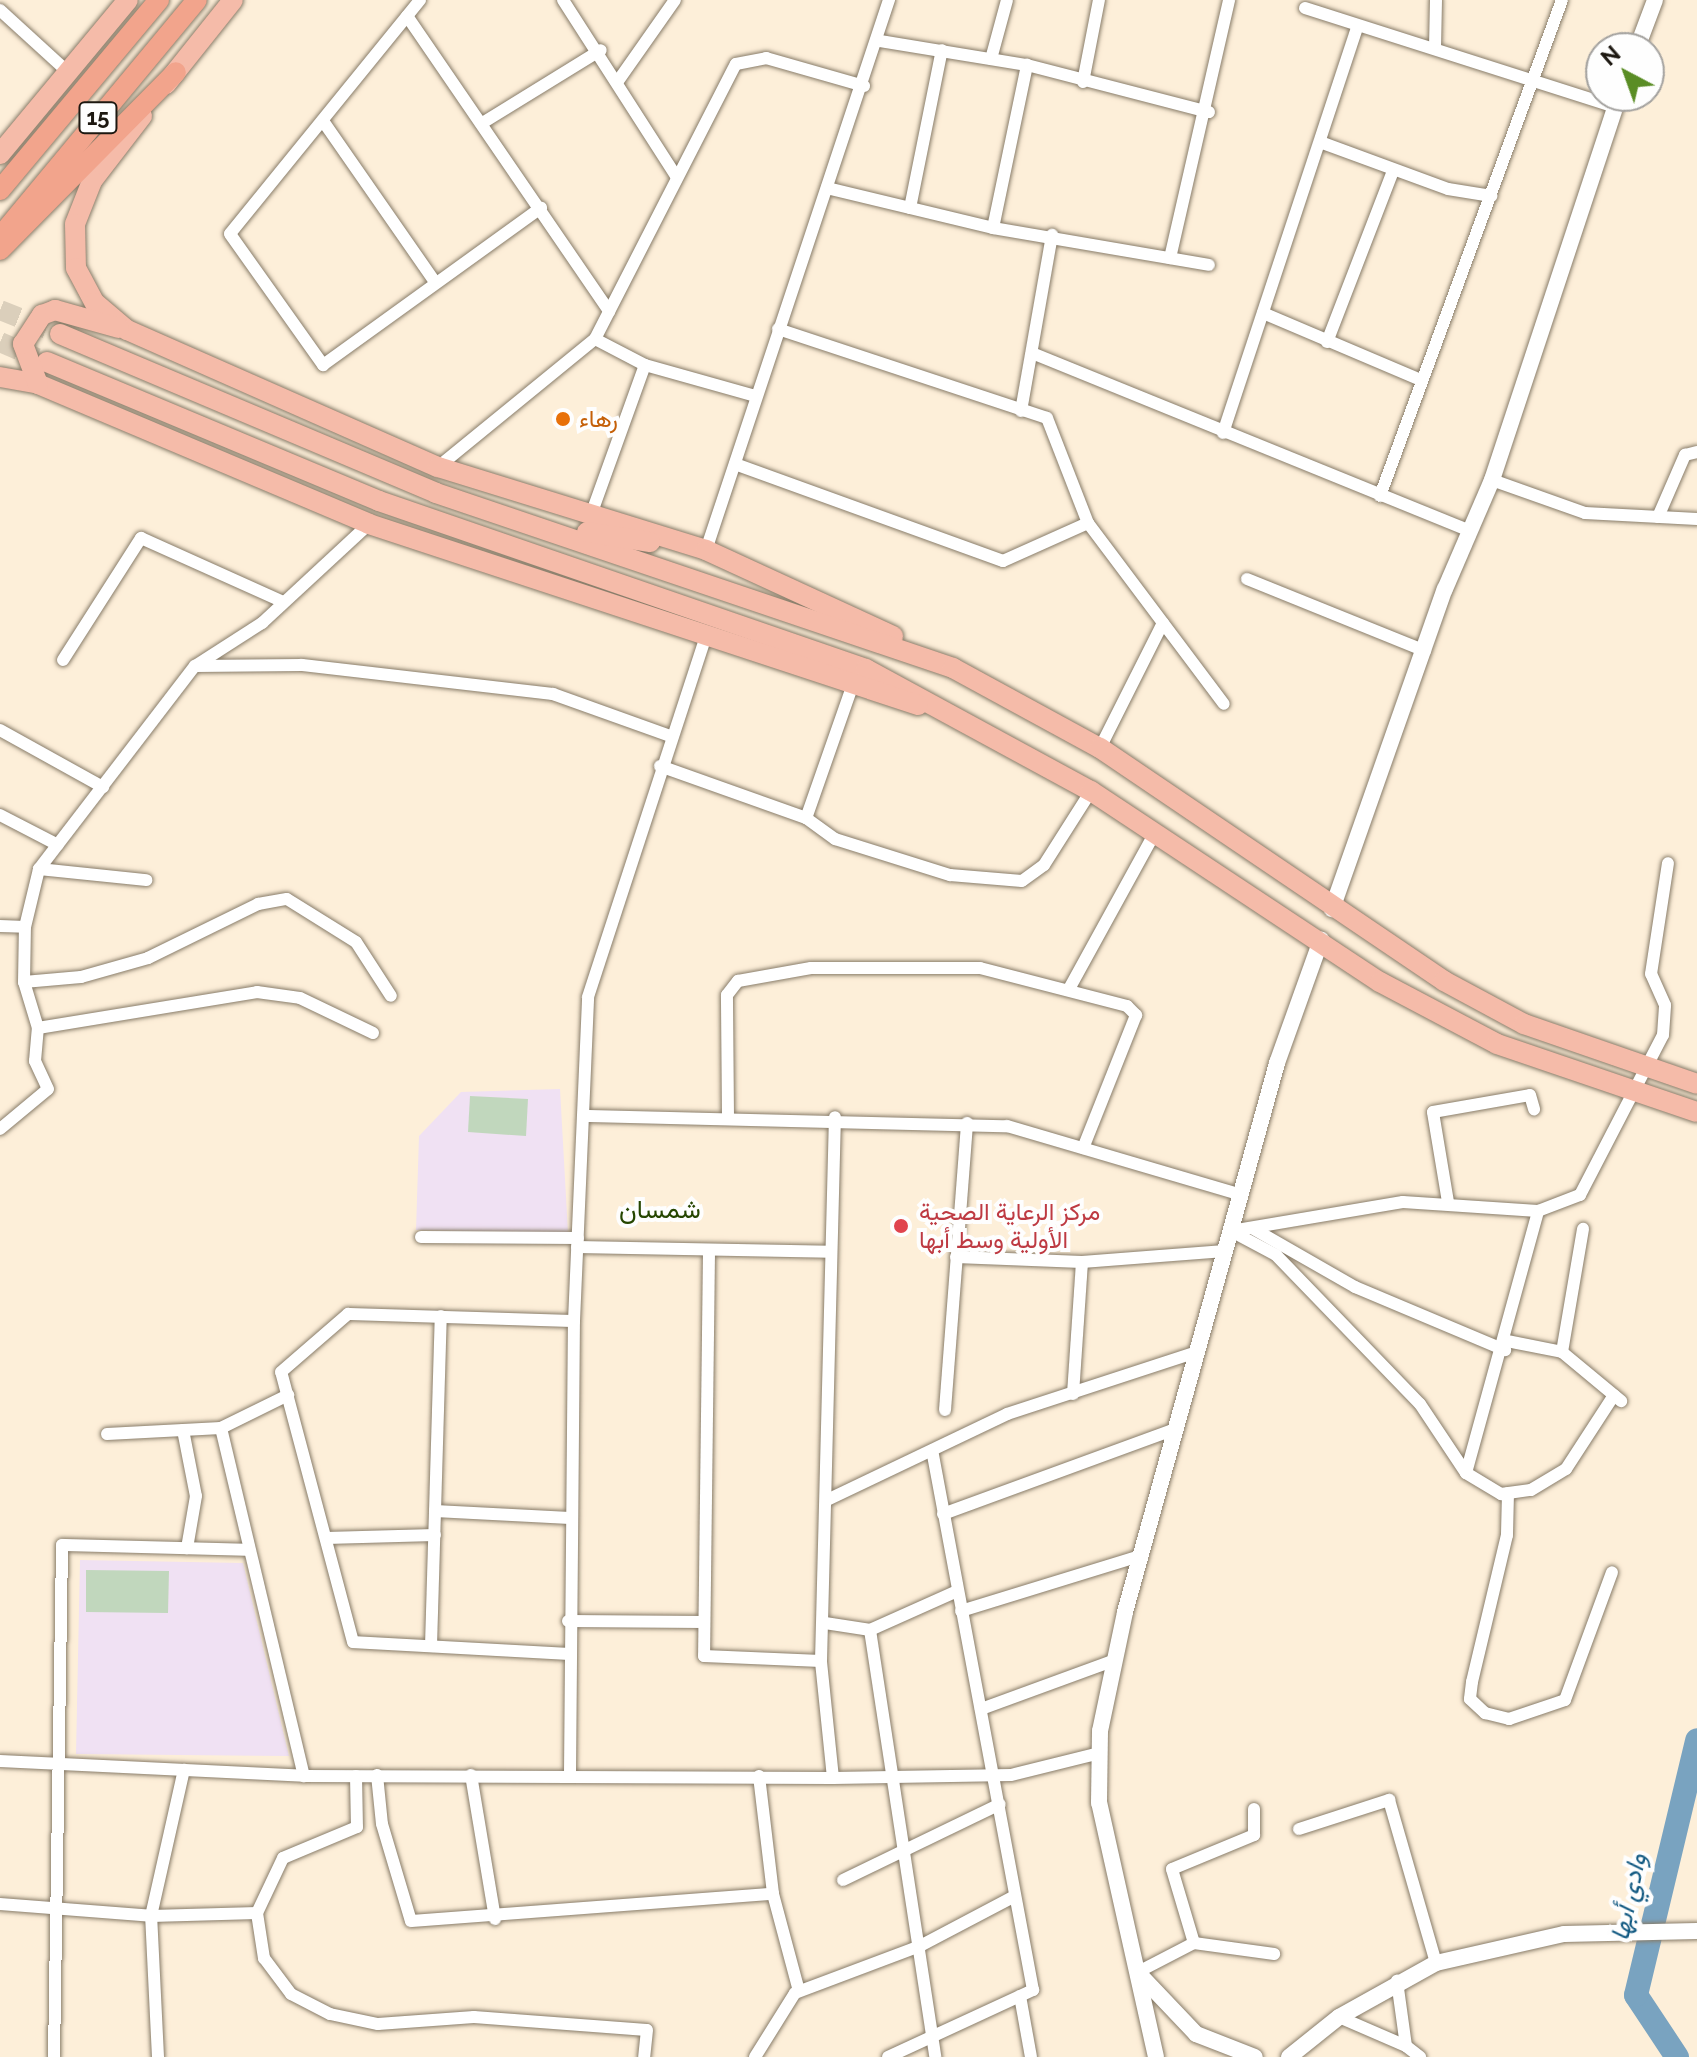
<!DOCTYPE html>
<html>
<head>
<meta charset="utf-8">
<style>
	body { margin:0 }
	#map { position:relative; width:1697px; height:2057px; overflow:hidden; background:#fdefd9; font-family:Raleway,Vazirmatn,sans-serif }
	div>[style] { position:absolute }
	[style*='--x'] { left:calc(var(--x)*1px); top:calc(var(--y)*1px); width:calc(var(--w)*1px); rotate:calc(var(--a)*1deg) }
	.education>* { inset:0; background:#f0e1f3 }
	.green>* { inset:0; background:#c1d7bd }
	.river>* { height:24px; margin:-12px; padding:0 12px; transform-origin:12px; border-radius:12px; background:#79a3c0 }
	.primary-tunnel>* { height:20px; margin-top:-10px; transform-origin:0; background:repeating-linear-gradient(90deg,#dbcfbb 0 20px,transparent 0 30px) }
	.roads { filter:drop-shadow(0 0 2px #887c69) drop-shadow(0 0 2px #887c69) }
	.minor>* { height:12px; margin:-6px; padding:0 6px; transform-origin:6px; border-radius:6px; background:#fff }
	.tertiary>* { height:16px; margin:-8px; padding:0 8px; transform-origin:8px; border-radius:8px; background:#fff }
	.primary>* { height:20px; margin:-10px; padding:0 10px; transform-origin:10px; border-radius:10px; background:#f5bba9 }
	.trunk>* { height:20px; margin:-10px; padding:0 10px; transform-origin:10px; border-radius:10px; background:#f2a48c }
	.dots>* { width:22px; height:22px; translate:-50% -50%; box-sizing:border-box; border:4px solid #fefefe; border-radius:50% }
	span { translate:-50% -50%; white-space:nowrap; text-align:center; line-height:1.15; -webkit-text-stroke:8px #fefefe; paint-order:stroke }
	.shield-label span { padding:2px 6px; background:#fefefe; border:2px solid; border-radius:6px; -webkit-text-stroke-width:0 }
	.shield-label { font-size:22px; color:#1d1811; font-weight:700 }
	.food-label { font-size:24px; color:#c56008 }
	.left { translate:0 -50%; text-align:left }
	.health-label { font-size:24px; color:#be3a42 }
	.neighbourhood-label { font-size:26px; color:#264600 }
	.water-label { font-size:26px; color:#145b83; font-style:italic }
	.north { position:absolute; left:1585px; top:32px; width:80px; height:80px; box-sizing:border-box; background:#fefefe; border:2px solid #a4a29f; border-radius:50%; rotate:319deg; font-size:22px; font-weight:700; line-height:32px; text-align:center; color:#1d1811 }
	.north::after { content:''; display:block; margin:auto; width:28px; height:36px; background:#5a8d25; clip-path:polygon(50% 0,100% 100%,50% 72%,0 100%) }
</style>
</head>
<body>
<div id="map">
	<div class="education">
		<div style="clip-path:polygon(560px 1089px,568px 1233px,416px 1230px,419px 1136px,461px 1092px)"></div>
		<div style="clip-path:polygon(80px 1560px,243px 1563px,289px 1756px,76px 1754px)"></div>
	</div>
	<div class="green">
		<div style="clip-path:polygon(470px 1096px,528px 1099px,526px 1136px,468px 1132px)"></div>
		<div style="clip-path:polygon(86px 1570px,169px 1571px,168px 1613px,86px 1612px)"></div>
	</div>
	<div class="river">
		<div style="--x:1677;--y:2057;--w:74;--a:-123.5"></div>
		<div style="--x:1636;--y:1995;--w:262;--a:-76.5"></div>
	</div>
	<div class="primary-tunnel">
		<div style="--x:0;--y:310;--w:65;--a:21.8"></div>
		<div style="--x:0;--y:342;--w:40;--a:23.4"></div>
	</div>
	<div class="roads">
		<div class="minor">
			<div style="--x:420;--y:0;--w:301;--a:129.1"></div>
			<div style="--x:230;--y:234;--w:161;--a:54.6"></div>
			<div style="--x:323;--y:365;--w:269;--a:-35.8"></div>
			<div style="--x:563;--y:0;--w:209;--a:57.3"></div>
			<div style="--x:1305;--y:8;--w:325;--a:17.7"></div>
			<div style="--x:0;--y:10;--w:92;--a:42.4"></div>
			<div style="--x:407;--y:16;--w:358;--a:55.6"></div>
			<div style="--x:880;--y:41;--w:149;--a:9.3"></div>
			<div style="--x:1027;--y:65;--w:188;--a:14.5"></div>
			<div style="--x:1435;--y:48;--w:48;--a:-88.8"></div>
			<div style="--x:991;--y:59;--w:61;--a:-74.8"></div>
			<div style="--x:618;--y:81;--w:99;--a:-54.9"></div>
			<div style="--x:1083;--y:82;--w:84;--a:-79"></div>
			<div style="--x:323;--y:121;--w:196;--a:55.2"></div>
			<div style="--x:484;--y:122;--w:137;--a:-31.6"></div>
			<div style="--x:1320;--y:142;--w:136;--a:20.2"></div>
			<div style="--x:1448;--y:189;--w:44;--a:9.2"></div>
			<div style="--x:827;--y:188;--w:171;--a:13.5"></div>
			<div style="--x:993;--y:228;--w:219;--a:9.7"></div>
			<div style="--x:910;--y:208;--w:161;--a:-78.6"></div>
			<div style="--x:993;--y:228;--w:167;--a:-78.2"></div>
			<div style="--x:1170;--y:258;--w:265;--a:-77.1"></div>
			<div style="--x:1263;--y:313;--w:172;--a:23"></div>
			<div style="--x:778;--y:329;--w:283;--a:18.3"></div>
			<div style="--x:1047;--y:418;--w:113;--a:68.7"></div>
			<div style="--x:1088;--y:523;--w:226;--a:53.1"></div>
			<div style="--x:595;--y:339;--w:56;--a:27.5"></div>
			<div style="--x:645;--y:365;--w:111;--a:15.7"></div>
			<div style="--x:1327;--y:342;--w:183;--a:-68.9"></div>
			<div style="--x:1032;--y:353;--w:470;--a:22.1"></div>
			<div style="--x:1021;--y:411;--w:179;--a:-80"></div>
			<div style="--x:1223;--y:433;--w:428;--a:-71.7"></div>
			<div style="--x:735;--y:464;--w:285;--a:19.9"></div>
			<div style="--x:1003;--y:561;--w:93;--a:-24.1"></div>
			<div style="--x:438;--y:467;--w:203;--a:-39.2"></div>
			<div style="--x:595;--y:339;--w:309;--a:-62.9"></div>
			<div style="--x:736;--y:64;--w:31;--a:-11"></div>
			<div style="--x:766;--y:58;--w:102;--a:15.9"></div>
			<div style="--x:1492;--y:480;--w:99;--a:19.5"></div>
			<div style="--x:1585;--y:513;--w:112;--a:3.1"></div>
			<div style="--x:1380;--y:496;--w:528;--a:-69.85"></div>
			<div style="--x:592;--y:512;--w:156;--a:-70.2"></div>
			<div style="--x:1658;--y:517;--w:68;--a:-66.5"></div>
			<div style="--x:1685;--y:455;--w:12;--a:-14"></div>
			<div style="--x:706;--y:550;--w:580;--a:-71.6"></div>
			<div style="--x:1247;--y:579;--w:192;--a:22"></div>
			<div style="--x:63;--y:660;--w:145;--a:-57.4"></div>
			<div style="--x:141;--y:538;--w:154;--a:24.2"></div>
			<div style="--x:195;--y:666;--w:107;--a:-0.5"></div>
			<div style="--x:302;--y:665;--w:253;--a:6.6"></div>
			<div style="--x:553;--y:694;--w:124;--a:19.7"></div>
			<div style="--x:852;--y:687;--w:139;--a:109.3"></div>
			<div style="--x:806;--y:818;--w:36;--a:36"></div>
			<div style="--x:835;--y:839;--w:121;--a:17.4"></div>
			<div style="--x:950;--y:875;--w:72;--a:4.8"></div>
			<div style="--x:1022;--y:881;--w:27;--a:-36"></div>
			<div style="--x:1044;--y:865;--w:88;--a:-57.6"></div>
			<div style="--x:0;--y:730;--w:118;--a:29"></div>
			<div style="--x:1100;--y:748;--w:140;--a:-63.3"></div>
			<div style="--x:660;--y:766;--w:155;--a:19.6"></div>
			<div style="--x:0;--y:815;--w:65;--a:27.3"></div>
			<div style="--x:39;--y:869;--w:108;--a:5.9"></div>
			<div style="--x:0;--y:926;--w:25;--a:2"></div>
			<div style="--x:24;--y:982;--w:57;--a:-5"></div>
			<div style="--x:81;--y:977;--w:70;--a:-15.8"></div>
			<div style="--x:148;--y:958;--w:123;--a:-26.1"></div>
			<div style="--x:258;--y:904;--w:29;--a:-10"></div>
			<div style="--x:287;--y:899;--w:81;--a:31.9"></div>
			<div style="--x:356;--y:942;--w:64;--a:57.1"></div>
			<div style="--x:1069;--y:989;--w:180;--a:-61.2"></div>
			<div style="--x:38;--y:1028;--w:222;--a:-9.3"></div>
			<div style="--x:257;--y:992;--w:43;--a:7.9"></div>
			<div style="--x:300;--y:998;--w:81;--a:25.6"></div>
			<div style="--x:585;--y:1116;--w:422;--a:1.4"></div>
			<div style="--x:1007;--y:1126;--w:244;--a:16.4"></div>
			<div style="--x:728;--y:1117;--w:122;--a:-90.5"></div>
			<div style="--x:727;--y:995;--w:18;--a:-52"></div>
			<div style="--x:738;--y:981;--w:74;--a:-10.1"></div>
			<div style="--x:811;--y:968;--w:169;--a:0"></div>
			<div style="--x:980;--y:968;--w:152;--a:14.5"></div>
			<div style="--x:1127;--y:1006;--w:13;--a:45"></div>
			<div style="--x:1136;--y:1015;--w:143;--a:111.7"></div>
			<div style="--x:0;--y:1129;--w:62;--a:-39.8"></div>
			<div style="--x:48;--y:1089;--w:31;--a:-115"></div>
			<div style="--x:35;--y:1061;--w:33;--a:-85"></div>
			<div style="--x:38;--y:1028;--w:48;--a:-106.9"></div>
			<div style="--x:24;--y:982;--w:55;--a:-89"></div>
			<div style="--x:25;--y:927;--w:60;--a:-76.4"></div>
			<div style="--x:39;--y:869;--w:256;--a:-52.5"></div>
			<div style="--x:195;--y:666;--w:80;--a:-32.7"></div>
			<div style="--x:262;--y:623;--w:146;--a:-42.8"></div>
			<div style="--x:1448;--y:1202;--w:91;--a:-99.5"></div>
			<div style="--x:1433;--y:1112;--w:98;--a:-9.9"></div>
			<div style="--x:1530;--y:1095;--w:15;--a:74"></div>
			<div style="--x:1252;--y:1228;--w:119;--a:29.8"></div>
			<div style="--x:1355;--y:1287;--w:163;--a:22.8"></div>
			<div style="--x:1231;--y:1231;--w:174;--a:-9.6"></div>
			<div style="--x:1403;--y:1202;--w:135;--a:3.8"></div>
			<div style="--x:1538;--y:1211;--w:45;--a:-20.9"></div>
			<div style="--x:1580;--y:1195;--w:180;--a:-62.6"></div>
			<div style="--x:1663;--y:1035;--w:30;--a:-86"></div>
			<div style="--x:1665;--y:1005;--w:34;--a:-114"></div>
			<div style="--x:1651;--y:974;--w:112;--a:-81.3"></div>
			<div style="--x:1231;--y:1231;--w:51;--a:28.1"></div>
			<div style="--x:1276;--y:1255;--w:207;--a:46"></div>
			<div style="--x:1420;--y:1404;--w:83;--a:56.3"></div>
			<div style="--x:1466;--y:1473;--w:41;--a:31"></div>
			<div style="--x:1501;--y:1494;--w:30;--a:-8"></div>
			<div style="--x:1531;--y:1490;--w:41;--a:-31"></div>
			<div style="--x:1566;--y:1469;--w:88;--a:-57"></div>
			<div style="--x:421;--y:1237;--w:157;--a:0.4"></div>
			<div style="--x:577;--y:1247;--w:253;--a:1.1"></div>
			<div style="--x:709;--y:1252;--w:404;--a:90.7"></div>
			<div style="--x:704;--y:1656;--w:117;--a:2.4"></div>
			<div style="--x:956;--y:1257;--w:126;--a:2.3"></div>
			<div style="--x:1082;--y:1262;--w:143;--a:-4.4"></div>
			<div style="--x:1507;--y:1341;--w:56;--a:11.3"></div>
			<div style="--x:1562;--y:1352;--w:77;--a:39.7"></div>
			<div style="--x:1562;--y:1352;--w:125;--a:-80.3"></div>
			<div style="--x:1073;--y:1394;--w:132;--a:-86.1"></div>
			<div style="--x:945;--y:1410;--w:288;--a:-85.6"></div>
			<div style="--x:221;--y:1428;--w:358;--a:76.6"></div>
			<div style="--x:183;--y:1430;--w:67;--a:78.9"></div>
			<div style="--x:196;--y:1496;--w:53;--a:99.8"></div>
			<div style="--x:107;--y:1434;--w:114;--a:-3"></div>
			<div style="--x:221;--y:1428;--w:75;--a:-26.2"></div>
			<div style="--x:1466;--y:1473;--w:272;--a:-74.6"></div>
			<div style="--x:1508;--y:1493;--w:42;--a:91.4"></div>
			<div style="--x:1507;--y:1535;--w:151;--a:103.4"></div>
			<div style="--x:1472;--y:1682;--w:17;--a:97"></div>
			<div style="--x:1470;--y:1699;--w:21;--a:43"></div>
			<div style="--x:1485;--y:1713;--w:25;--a:14"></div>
			<div style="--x:1509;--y:1719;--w:59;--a:-18.7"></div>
			<div style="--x:1565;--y:1700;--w:136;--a:-69.8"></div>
			<div style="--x:827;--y:1500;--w:199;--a:-25.5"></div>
			<div style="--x:1007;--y:1414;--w:200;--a:-18.1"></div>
			<div style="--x:435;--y:1511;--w:135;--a:3"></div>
			<div style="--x:943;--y:1514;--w:247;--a:-20.1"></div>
			<div style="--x:326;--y:1538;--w:109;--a:-1.6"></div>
			<div style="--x:961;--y:1611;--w:190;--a:-17.1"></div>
			<div style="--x:568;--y:1621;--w:136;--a:0.4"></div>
			<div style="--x:825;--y:1623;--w:46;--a:8.8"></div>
			<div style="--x:870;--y:1630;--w:95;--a:-24.1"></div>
			<div style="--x:870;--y:1630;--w:432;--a:81.3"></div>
			<div style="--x:431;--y:1646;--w:330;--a:-88.3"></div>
			<div style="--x:568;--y:1654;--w:215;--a:-176.8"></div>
			<div style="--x:353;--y:1642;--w:279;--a:-104.9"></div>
			<div style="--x:281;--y:1372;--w:89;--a:-40.9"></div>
			<div style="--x:348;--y:1314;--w:226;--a:1.8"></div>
			<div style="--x:981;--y:1709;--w:143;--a:-20.1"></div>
			<div style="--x:0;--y:1761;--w:304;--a:2.8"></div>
			<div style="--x:304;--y:1776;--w:529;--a:0.22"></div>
			<div style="--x:833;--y:1778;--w:178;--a:-1"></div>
			<div style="--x:1011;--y:1775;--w:92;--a:-13.9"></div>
			<div style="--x:570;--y:1774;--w:453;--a:-89.5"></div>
			<div style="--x:574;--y:1321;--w:324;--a:-87.5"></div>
			<div style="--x:588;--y:997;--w:378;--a:-71.9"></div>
			<div style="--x:377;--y:1775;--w:49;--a:84.2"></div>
			<div style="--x:382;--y:1824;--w:101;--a:73.4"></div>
			<div style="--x:411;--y:1921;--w:363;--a:-4.3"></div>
			<div style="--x:471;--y:1775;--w:146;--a:80.5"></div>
			<div style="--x:356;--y:1776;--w:51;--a:88.9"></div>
			<div style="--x:357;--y:1827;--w:80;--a:157.3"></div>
			<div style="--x:283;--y:1858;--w:61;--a:115.3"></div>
			<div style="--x:257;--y:1913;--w:46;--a:81.2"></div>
			<div style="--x:264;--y:1958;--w:45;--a:53.1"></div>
			<div style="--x:291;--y:1994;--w:44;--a:27.1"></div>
			<div style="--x:330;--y:2014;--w:49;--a:11.8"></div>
			<div style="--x:378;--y:2024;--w:96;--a:-4.2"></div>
			<div style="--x:474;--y:2017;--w:173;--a:4.3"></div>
			<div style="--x:647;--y:2030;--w:27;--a:96"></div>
			<div style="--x:759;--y:1776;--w:119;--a:83.2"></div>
			<div style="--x:773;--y:1894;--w:100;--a:75"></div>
			<div style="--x:833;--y:1778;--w:118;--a:-95.9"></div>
			<div style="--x:821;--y:1661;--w:544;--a:-88.53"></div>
			<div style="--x:1299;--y:1829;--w:95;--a:-17.9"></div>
			<div style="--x:1389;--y:1800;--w:170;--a:73.9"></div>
			<div style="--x:843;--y:1880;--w:174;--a:-25.8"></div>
			<div style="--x:0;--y:1904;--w:151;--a:4.5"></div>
			<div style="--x:151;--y:1916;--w:106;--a:-1.6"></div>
			<div style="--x:1194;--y:1943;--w:77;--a:-106.6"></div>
			<div style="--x:1172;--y:1869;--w:89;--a:-22.5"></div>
			<div style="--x:1254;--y:1835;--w:26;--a:-90"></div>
			<div style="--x:1138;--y:1972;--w:63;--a:-27.4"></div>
			<div style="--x:1194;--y:1943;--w:81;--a:7.8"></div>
			<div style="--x:1020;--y:1996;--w:62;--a:79.8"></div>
			<div style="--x:1339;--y:2017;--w:73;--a:23.4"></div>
			<div style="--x:1406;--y:2046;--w:66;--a:-97.9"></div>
			<div style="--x:1406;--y:2046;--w:18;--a:38"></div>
			<div style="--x:54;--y:2057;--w:512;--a:-89.1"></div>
			<div style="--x:62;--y:1545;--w:187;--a:1.5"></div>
			<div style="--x:158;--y:2057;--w:141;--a:-92.8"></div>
			<div style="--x:151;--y:1916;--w:150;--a:-77.3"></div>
			<div style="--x:755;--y:2057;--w:75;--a:-58"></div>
			<div style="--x:795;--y:1993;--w:134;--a:-20.6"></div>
			<div style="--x:920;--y:1946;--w:107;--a:-27.8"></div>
			<div style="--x:888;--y:2057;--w:160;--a:-24.8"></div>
			<div style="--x:1033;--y:1990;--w:549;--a:-100.59"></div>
		</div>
		<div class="tertiary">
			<div style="--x:1637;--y:48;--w:51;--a:-69.4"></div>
			<div style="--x:1332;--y:909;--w:339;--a:-70.6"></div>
			<div style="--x:1445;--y:589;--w:119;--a:-66.7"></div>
			<div style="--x:1492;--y:480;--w:404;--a:-71.7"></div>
			<div style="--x:1142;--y:1977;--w:79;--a:46.5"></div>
			<div style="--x:1196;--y:2034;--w:63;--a:21.3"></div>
			<div style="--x:1156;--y:2057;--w:260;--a:-102.6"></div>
			<div style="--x:1099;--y:1803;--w:72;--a:-89.2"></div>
			<div style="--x:1100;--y:1731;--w:122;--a:-78.1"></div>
			<div style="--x:1125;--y:1612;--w:570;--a:-74.52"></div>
			<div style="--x:1277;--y:1063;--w:131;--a:-70.3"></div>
			<div style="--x:1289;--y:2057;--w:64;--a:-38.7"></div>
			<div style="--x:1339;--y:2017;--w:111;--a:-29.1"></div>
			<div style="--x:1436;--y:1963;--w:131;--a:-12.8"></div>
			<div style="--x:1564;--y:1934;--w:133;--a:-1.3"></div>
		</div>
		<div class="primary">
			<div style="--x:166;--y:84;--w:107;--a:-51.4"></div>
			<div style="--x:142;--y:116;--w:82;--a:127.6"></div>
			<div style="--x:92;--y:181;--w:46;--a:111.6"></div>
			<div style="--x:75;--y:224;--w:44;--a:88.7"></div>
			<div style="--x:76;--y:268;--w:40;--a:62"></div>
			<div style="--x:95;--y:303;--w:42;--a:40.2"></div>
			<div style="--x:127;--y:330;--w:340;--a:23.8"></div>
			<div style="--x:438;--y:467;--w:281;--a:17.2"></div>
			<div style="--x:706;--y:550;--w:206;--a:24.7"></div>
			<div style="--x:0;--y:154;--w:200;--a:-50.3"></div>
			<div style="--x:60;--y:334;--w:408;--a:22.9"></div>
			<div style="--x:436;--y:493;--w:546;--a:18.7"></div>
			<div style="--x:953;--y:668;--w:167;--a:28.6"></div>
			<div style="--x:1100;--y:748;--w:415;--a:34.1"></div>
			<div style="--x:1444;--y:981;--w:91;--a:28.3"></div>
			<div style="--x:1524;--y:1024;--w:183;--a:19.1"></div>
			<div style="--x:47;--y:362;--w:360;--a:22.7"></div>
			<div style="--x:379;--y:501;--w:515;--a:19.03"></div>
			<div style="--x:866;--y:669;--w:256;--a:28.5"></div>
			<div style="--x:1091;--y:791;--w:346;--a:33.5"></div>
			<div style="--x:1380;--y:982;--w:132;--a:27.9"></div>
			<div style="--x:1497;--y:1044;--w:211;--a:18.8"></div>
			<div style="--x:0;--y:377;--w:39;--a:10"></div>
			<div style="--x:38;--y:384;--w:359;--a:22.9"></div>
			<div style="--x:369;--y:524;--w:578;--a:18.25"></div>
			<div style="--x:38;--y:384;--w:43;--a:-110.6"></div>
			<div style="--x:23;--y:344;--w:35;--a:-57"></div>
			<div style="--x:42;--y:315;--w:14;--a:-21"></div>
			<div style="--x:55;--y:310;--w:66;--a:15.7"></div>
			<div style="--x:587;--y:532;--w:64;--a:9"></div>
		</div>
		<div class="trunk">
			<div style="--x:0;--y:190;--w:248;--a:-50.1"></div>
			<div style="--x:0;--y:237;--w:308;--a:-50.3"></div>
			<div style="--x:0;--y:250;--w:250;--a:-45.3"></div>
		</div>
	</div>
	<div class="dots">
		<div style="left:563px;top:419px;background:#e8710a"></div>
		<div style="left:901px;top:1226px;background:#e0444e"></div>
	</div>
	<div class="shield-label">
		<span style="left:98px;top:118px">15</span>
	</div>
	<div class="food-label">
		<span class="left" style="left:579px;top:419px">رهاء</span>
	</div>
	<div class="health-label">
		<span class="left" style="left:919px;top:1226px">مركز الرعاية الصحية<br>الأولية وسط أبها</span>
	</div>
	<div class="neighbourhood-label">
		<span style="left:660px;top:1210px">شمسان</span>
	</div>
	<div class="water-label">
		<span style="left:1629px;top:1897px;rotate:-78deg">وادي أبها</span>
	</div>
	<div class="north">N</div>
</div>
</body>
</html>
